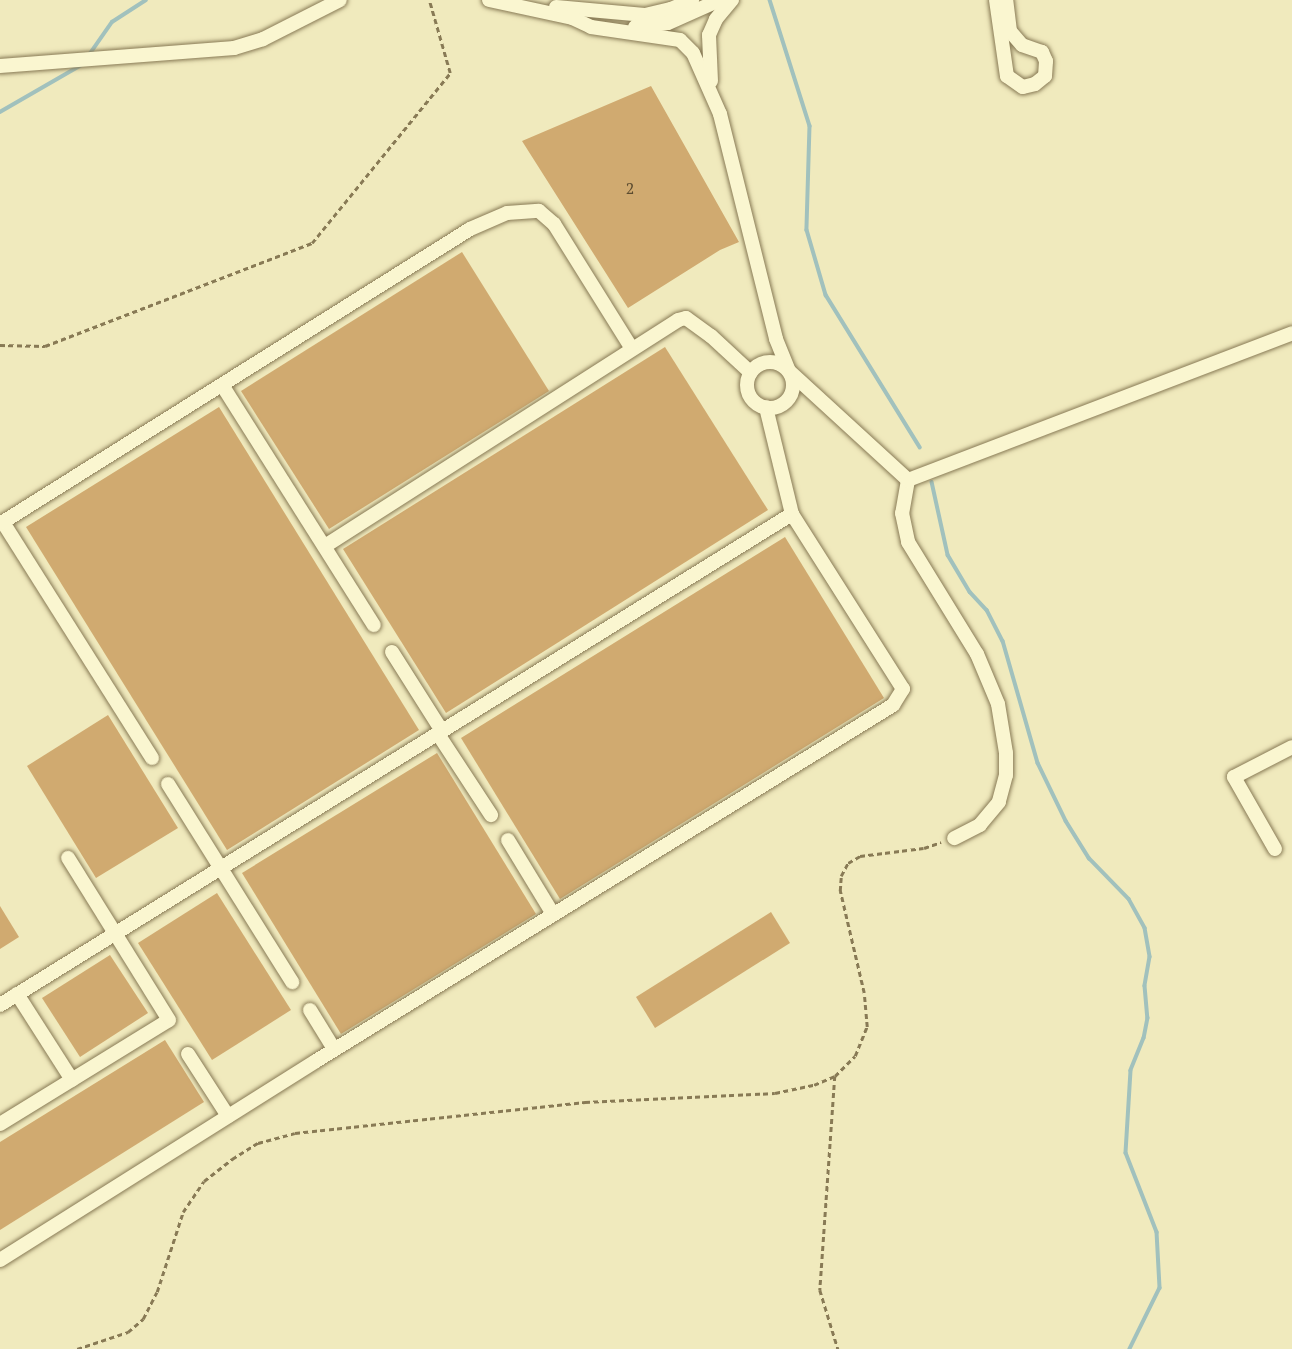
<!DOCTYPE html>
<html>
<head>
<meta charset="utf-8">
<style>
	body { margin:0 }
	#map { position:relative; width:1292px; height:1349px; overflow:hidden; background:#f0eabd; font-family:"PT Serif",serif }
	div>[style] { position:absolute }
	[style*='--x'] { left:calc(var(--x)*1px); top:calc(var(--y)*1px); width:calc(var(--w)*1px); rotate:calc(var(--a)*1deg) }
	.stream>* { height:3.5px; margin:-1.75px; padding:0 1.75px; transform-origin:1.75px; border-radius:1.75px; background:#a1c1bd }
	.building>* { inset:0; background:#d0aa70 }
	.path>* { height:2.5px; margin-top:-1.25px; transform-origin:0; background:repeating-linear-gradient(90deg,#887a55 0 5px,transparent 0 8.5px) }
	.roads { filter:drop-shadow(0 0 2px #887a55) drop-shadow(0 0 2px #887a55) }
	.minor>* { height:14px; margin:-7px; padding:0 7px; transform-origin:7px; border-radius:7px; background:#faf6d0 }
	.minor>.ring { margin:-7px; padding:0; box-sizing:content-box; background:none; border:14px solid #faf6d0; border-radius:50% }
	span { translate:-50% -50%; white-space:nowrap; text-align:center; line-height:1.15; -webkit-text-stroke:5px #f7f3cc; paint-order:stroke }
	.number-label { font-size:16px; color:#5c4c30 }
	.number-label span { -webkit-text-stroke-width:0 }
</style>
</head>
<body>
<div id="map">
	<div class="stream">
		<div style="--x:770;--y:0;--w:132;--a:72.4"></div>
		<div style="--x:810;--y:126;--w:104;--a:91.7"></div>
		<div style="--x:807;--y:230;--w:68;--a:73.7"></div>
		<div style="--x:826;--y:295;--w:179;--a:58.3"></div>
		<div style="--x:89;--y:55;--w:40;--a:-55.1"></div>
		<div style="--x:112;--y:22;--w:40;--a:-32.9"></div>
		<div style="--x:0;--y:112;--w:96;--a:-30"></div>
		<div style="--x:932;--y:482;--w:75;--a:77.6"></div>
		<div style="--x:948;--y:555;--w:43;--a:59.3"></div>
		<div style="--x:970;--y:592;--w:25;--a:47"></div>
		<div style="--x:987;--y:610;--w:35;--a:63"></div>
		<div style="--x:1003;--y:641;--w:127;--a:74"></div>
		<div style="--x:1038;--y:763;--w:64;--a:64.2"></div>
		<div style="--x:1066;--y:821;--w:44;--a:58.1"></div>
		<div style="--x:1089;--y:858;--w:57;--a:45.7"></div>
		<div style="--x:1129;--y:899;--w:33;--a:61"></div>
		<div style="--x:1145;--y:928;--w:29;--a:80"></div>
		<div style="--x:1150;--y:957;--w:29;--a:100"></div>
		<div style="--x:1145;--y:986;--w:32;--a:85"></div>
		<div style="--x:1148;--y:1018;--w:20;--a:101"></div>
		<div style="--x:1144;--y:1038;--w:35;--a:112"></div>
		<div style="--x:1131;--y:1071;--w:82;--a:93.5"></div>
		<div style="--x:1126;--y:1153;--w:85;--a:68.6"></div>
		<div style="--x:1157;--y:1232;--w:56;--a:86.9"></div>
		<div style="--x:1160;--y:1288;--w:68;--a:116.2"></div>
	</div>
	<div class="building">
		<div style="clip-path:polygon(651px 86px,739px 242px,720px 250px,628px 308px,522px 141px)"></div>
		<div style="clip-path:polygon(462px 252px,549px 391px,329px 529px,241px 391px)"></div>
		<div style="clip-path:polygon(665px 347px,768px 510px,446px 713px,343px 549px)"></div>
		<div style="clip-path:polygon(219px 407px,419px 730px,227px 850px,26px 527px)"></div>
		<div style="clip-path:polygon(785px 537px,884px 698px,560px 899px,461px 738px)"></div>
		<div style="clip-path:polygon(108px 715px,178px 828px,96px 878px,27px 766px)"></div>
		<div style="clip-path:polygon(437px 753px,536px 914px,341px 1034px,242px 873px)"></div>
		<div style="clip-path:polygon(217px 893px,291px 1010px,212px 1060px,138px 943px)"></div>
		<div style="clip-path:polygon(0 906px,19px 937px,0 949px)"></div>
		<div style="clip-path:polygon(771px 912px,790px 943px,655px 1028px,636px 997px)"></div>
		<div style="clip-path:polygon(110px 955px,148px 1013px,80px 1057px,42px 998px)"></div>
		<div style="clip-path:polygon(165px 1040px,204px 1102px,0 1230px,0 1142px)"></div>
	</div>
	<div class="path">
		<div style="--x:0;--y:345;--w:45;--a:1.3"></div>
		<div style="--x:45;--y:346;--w:286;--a:-21.1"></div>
		<div style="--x:312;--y:243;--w:219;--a:-50.9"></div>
		<div style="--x:450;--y:73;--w:76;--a:-106"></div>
		<div style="--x:835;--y:1076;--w:215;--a:94"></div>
		<div style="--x:820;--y:1290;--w:62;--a:73"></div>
		<div style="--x:77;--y:1349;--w:54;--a:-18.4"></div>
		<div style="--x:128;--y:1332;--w:20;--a:-41"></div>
		<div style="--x:143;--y:1319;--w:30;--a:-63"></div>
		<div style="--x:157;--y:1292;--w:84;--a:-72"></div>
		<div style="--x:183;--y:1212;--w:37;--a:-56"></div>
		<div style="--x:204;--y:1181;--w:36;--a:-38"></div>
		<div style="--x:232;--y:1159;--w:31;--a:-32"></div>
		<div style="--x:258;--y:1143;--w:38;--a:-15"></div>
		<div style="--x:295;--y:1133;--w:292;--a:-6.1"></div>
		<div style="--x:585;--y:1102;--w:190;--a:-2.7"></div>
		<div style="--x:775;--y:1093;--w:40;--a:-12"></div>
		<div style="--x:814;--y:1085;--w:23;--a:-23"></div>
		<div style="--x:835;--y:1076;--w:28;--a:-45"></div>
		<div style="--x:855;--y:1056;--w:31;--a:-68"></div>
		<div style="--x:867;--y:1027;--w:34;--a:-95"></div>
		<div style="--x:864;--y:993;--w:105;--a:-103.2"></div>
		<div style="--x:840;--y:891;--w:15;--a:-86"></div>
		<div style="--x:841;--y:876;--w:15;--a:-62"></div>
		<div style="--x:848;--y:863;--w:14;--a:-30"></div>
		<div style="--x:860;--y:856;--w:64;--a:-7.1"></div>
		<div style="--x:924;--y:848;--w:18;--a:-19"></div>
	</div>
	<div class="roads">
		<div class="minor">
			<div style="--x:489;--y:0;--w:90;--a:12.2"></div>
			<div style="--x:996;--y:0;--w:77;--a:81.8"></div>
			<div style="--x:1007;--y:76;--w:19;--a:35"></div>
			<div style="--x:1023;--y:87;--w:12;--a:-14"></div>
			<div style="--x:1035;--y:84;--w:13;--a:-39"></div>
			<div style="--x:1045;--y:76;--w:15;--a:-86"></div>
			<div style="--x:1046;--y:61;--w:10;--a:-114"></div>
			<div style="--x:1042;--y:52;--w:21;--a:-161"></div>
			<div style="--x:1022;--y:45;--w:18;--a:-131"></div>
			<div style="--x:1010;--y:31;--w:31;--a:-97"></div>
			<div style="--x:556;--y:7;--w:89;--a:5.1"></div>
			<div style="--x:645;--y:15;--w:27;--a:-13"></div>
			<div style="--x:671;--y:9;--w:23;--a:-23"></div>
			<div style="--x:570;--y:17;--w:23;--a:25"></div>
			<div style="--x:591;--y:27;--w:90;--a:8.3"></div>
			<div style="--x:680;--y:40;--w:18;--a:45"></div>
			<div style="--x:693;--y:53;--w:67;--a:66.1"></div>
			<div style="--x:720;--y:114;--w:232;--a:76"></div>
			<div style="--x:776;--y:339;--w:35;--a:68"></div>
			<div style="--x:789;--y:371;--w:161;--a:42.5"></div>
			<div style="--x:908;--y:480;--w:34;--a:100"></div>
			<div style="--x:902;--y:513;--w:30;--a:78"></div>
			<div style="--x:908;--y:542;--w:132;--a:58.4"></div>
			<div style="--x:977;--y:654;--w:54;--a:67.2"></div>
			<div style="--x:998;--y:704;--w:50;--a:80.7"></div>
			<div style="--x:1006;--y:753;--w:22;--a:90"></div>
			<div style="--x:1006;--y:775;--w:28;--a:105"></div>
			<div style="--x:999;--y:802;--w:30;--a:130"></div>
			<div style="--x:980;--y:825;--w:29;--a:153"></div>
			<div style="--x:635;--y:27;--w:33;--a:-7"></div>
			<div style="--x:668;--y:23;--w:57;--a:-23.9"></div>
			<div style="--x:0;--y:66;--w:235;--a:-4.4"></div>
			<div style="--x:234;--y:48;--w:30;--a:-17"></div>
			<div style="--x:263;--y:39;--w:86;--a:-26.9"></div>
			<div style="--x:711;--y:81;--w:46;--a:-92.5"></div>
			<div style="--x:709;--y:35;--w:17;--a:-66"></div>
			<div style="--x:716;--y:19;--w:25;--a:-50"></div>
			<div class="ring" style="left:747px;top:362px;width:32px;height:32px"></div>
			<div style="--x:222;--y:385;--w:284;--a:57.7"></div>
			<div style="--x:908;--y:480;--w:411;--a:-20.9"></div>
			<div style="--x:325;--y:546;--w:419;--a:-32.6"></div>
			<div style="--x:678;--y:320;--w:8;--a:-14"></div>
			<div style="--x:686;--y:318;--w:31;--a:36"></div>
			<div style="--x:711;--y:336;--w:54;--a:42.8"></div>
			<div style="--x:392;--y:652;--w:93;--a:57.7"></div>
			<div style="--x:438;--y:734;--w:97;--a:56.8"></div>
			<div style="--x:152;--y:758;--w:279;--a:-122.3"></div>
			<div style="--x:3;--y:522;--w:551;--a:-32.1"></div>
			<div style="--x:470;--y:229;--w:40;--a:-23.4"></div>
			<div style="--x:507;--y:213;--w:32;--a:-4"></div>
			<div style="--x:539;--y:211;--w:20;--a:41"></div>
			<div style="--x:554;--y:224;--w:147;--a:58"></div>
			<div style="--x:168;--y:784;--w:234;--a:57.9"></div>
			<div style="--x:508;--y:840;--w:87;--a:58.7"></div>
			<div style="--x:1275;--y:849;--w:83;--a:-119.7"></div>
			<div style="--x:1234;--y:777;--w:65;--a:-27.3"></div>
			<div style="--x:17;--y:994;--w:102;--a:57.4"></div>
			<div style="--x:0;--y:1005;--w:932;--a:-31.8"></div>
			<div style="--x:310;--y:1010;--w:46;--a:58.4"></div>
			<div style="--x:188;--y:1054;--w:74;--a:57.2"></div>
			<div style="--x:0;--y:1124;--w:198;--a:-31.6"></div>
			<div style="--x:169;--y:1020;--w:191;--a:-121.9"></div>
			<div style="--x:0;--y:1260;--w:373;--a:-32.2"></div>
			<div style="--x:316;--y:1061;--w:678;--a:-31.67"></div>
			<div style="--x:893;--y:705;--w:19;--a:-58"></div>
			<div style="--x:903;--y:689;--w:207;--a:-122.4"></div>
			<div style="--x:792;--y:514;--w:110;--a:-103.7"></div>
		</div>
	</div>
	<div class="number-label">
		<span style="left:630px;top:188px">2</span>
	</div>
</div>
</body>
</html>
